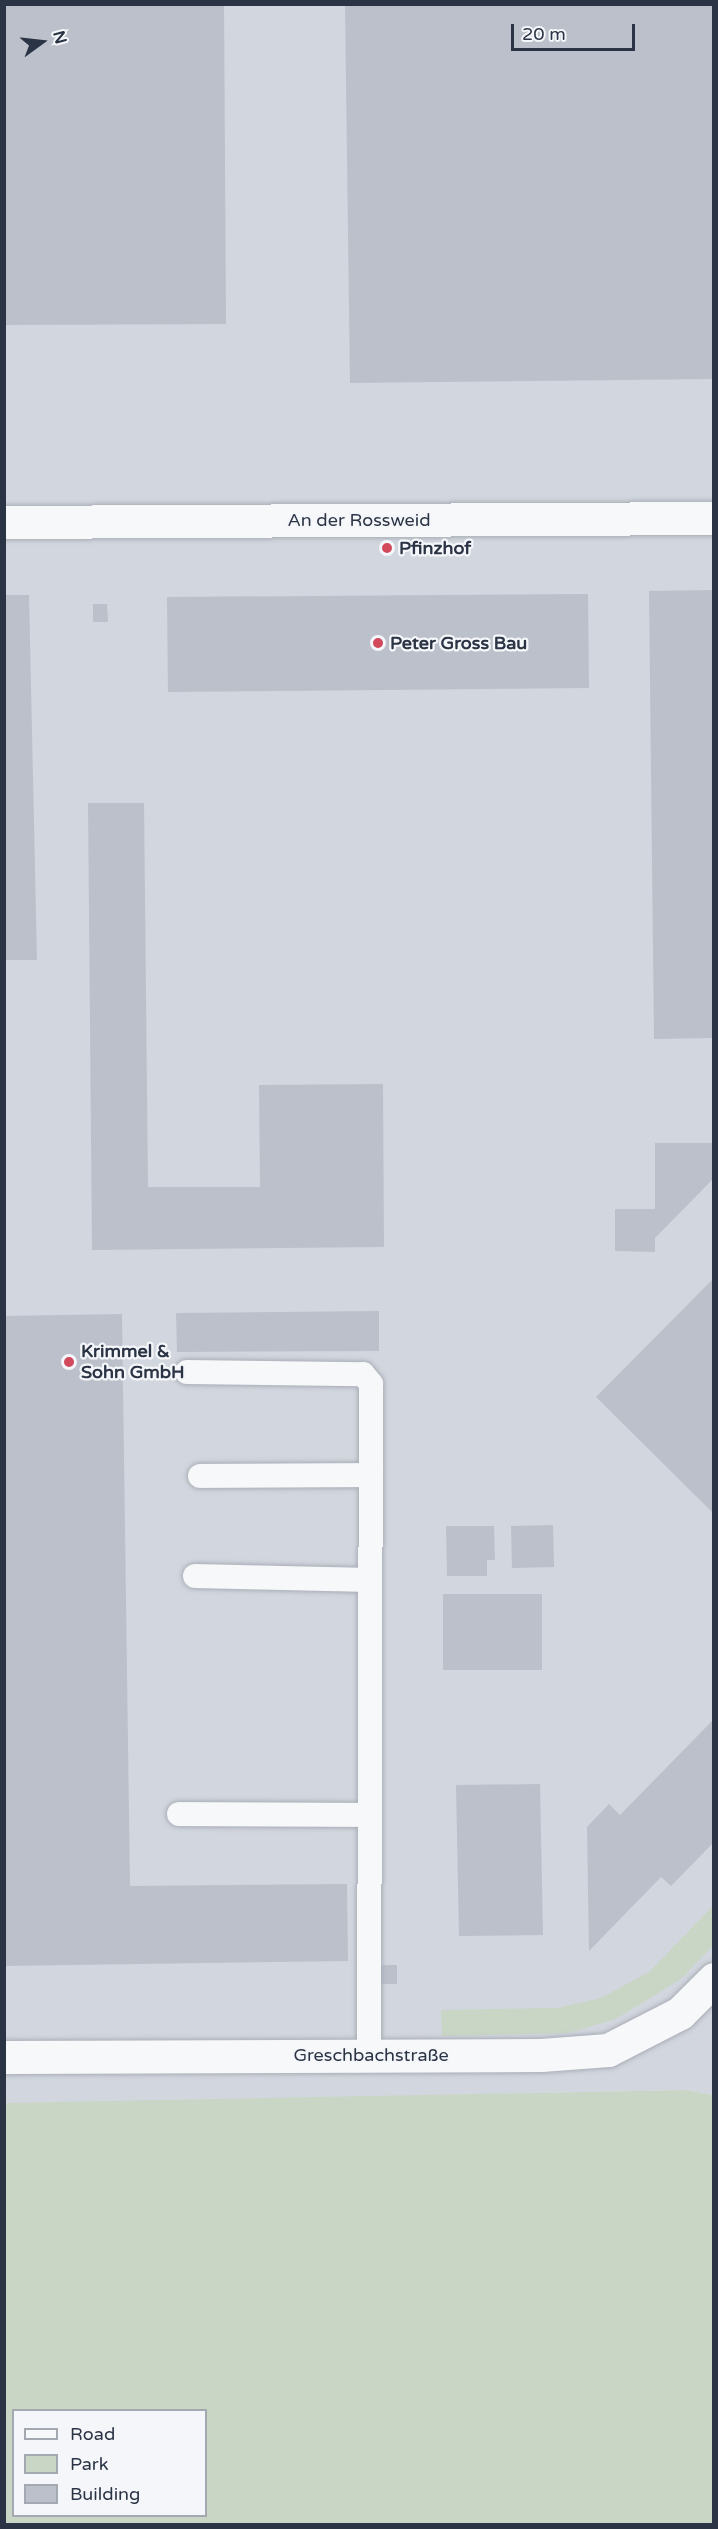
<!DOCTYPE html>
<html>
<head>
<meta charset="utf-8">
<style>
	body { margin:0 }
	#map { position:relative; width:718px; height:2529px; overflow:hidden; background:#e4e7ec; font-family:"Varela Round",sans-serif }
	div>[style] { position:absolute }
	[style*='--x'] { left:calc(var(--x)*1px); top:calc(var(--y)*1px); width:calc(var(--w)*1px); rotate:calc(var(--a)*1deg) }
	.built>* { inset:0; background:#d2d6de }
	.green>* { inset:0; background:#c9d6c5 }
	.building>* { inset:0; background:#bbc0ca }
	.roads { filter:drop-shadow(0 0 2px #a9aeb7) drop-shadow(0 0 2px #a9aeb7) }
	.lane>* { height:24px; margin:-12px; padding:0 12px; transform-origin:12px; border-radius:12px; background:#f7f8fa }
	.street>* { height:33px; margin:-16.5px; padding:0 16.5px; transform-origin:16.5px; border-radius:16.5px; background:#f7f8fa }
	.dots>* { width:16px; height:16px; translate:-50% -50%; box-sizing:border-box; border:3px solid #f4f6f9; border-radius:50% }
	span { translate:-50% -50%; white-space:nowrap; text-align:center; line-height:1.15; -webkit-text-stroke:4.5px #f4f6f9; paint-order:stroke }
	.street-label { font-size:18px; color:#2b3445 }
	.poi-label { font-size:18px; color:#2b3445; font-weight:700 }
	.left { translate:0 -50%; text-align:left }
	.frame { position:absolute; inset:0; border:6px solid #2b3445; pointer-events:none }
	.legend { position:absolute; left:12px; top:2409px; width:195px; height:108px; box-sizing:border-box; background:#f4f6f9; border:2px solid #a4a8b1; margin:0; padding:8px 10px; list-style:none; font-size:18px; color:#2b3445 }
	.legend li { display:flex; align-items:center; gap:12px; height:30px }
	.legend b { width:30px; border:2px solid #a4a8b1 }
	.north { position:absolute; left:12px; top:12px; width:60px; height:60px; -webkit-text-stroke:4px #f4f6f9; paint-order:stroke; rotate:75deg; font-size:16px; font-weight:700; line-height:24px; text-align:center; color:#2b3445 }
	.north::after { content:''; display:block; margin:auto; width:21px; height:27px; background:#2b3445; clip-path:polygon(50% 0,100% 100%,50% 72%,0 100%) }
	.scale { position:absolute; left:511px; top:24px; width:124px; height:27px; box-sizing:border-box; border:3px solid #2b3445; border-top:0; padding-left:8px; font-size:18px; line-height:21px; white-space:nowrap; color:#2b3445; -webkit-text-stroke:4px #f4f6f9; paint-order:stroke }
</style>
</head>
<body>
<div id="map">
	<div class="built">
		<div style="clip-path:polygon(4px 5px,713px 5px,713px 2095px,687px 2090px,5px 2104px)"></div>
	</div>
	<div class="green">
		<div style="clip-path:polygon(713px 1906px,713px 1946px,681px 1979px,616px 2019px,568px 2033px,442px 2036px,441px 2010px,557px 2008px,601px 1998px,649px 1972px)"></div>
		<div style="clip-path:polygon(evenodd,687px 2090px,713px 2095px,713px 2524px,5px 2524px,5px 2103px,687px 2090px,14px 2410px,206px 2410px,206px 2516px,14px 2516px,14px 2410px)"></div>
	</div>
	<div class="building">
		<div style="clip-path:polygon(4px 4px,224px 4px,226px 324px,4px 325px)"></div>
		<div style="clip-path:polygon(345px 4px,714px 4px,714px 379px,350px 383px)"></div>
		<div style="clip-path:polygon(714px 590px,714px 1038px,654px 1039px,649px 591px)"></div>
		<div style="clip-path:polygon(588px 594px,589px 688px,168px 692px,167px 597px)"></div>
		<div style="clip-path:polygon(4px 595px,29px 595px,37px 960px,4px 960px)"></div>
		<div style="clip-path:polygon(93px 604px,107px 604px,108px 622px,93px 622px)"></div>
		<div style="clip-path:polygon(88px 803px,144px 803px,148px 1187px,260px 1187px,259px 1085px,383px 1084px,384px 1247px,92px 1250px)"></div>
		<div style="clip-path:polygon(655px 1143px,714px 1143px,714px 1178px,655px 1238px,655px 1252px,615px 1251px,615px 1209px,655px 1209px)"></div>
		<div style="clip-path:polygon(714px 1278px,714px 1514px,596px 1397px)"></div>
		<div style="clip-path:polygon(379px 1311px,379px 1351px,177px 1352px,176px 1313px)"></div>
		<div style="clip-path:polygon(122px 1314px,130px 1886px,347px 1884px,348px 1961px,4px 1966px,4px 1316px)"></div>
		<div style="clip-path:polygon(553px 1525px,554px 1567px,512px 1568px,511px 1526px)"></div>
		<div style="clip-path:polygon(446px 1526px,494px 1526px,495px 1560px,487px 1560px,487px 1576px,447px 1576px)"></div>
		<div style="clip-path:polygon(443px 1594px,542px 1594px,542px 1670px,443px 1670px)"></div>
		<div style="clip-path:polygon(714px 1719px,714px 1842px,671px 1886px,661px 1877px,589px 1951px,587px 1827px,609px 1804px,620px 1815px)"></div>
		<div style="clip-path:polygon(540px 1784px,543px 1935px,459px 1936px,456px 1785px)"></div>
		<div style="clip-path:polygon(381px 1965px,397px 1965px,397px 1984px,381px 1984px)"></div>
	</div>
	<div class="roads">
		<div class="lane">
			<div style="--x:187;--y:1372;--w:176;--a:0.7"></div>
			<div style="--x:363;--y:1374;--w:13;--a:51"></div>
			<div style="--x:371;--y:1384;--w:670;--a:90.17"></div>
			<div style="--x:200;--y:1476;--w:170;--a:-0.3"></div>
			<div style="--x:195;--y:1576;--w:175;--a:1.3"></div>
			<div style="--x:179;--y:1814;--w:190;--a:0.3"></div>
		</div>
		<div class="street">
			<div style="--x:4;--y:522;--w:710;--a:-0.32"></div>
			<div style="--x:4;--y:2057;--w:537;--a:-0.21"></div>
			<div style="--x:541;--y:2055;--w:67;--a:-4.3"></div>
			<div style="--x:608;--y:2050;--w:81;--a:-27.2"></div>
			<div style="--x:680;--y:2013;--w:48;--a:-45"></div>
		</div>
	</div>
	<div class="dots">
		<div style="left:387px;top:548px;background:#d1495b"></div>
		<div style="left:378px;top:643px;background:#d1495b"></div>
		<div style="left:69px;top:1362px;background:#d1495b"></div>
	</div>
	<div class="street-label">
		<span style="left:359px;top:520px">An der Rossweid</span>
		<span style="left:371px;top:2055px">Greschbachstraße</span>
	</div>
	<div class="poi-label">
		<span class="left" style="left:399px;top:548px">Pfinzhof</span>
		<span class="left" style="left:390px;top:643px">Peter Gross Bau</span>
		<span class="left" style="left:81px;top:1362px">Krimmel &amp;<br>Sohn GmbH</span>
	</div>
	<div class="frame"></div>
	<ul class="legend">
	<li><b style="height:8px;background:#f7f8fa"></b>Road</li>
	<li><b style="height:16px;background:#c9d6c5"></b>Park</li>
	<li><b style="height:16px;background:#bbc0ca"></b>Building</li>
	</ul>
	<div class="north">N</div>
	<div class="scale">20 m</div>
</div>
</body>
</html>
